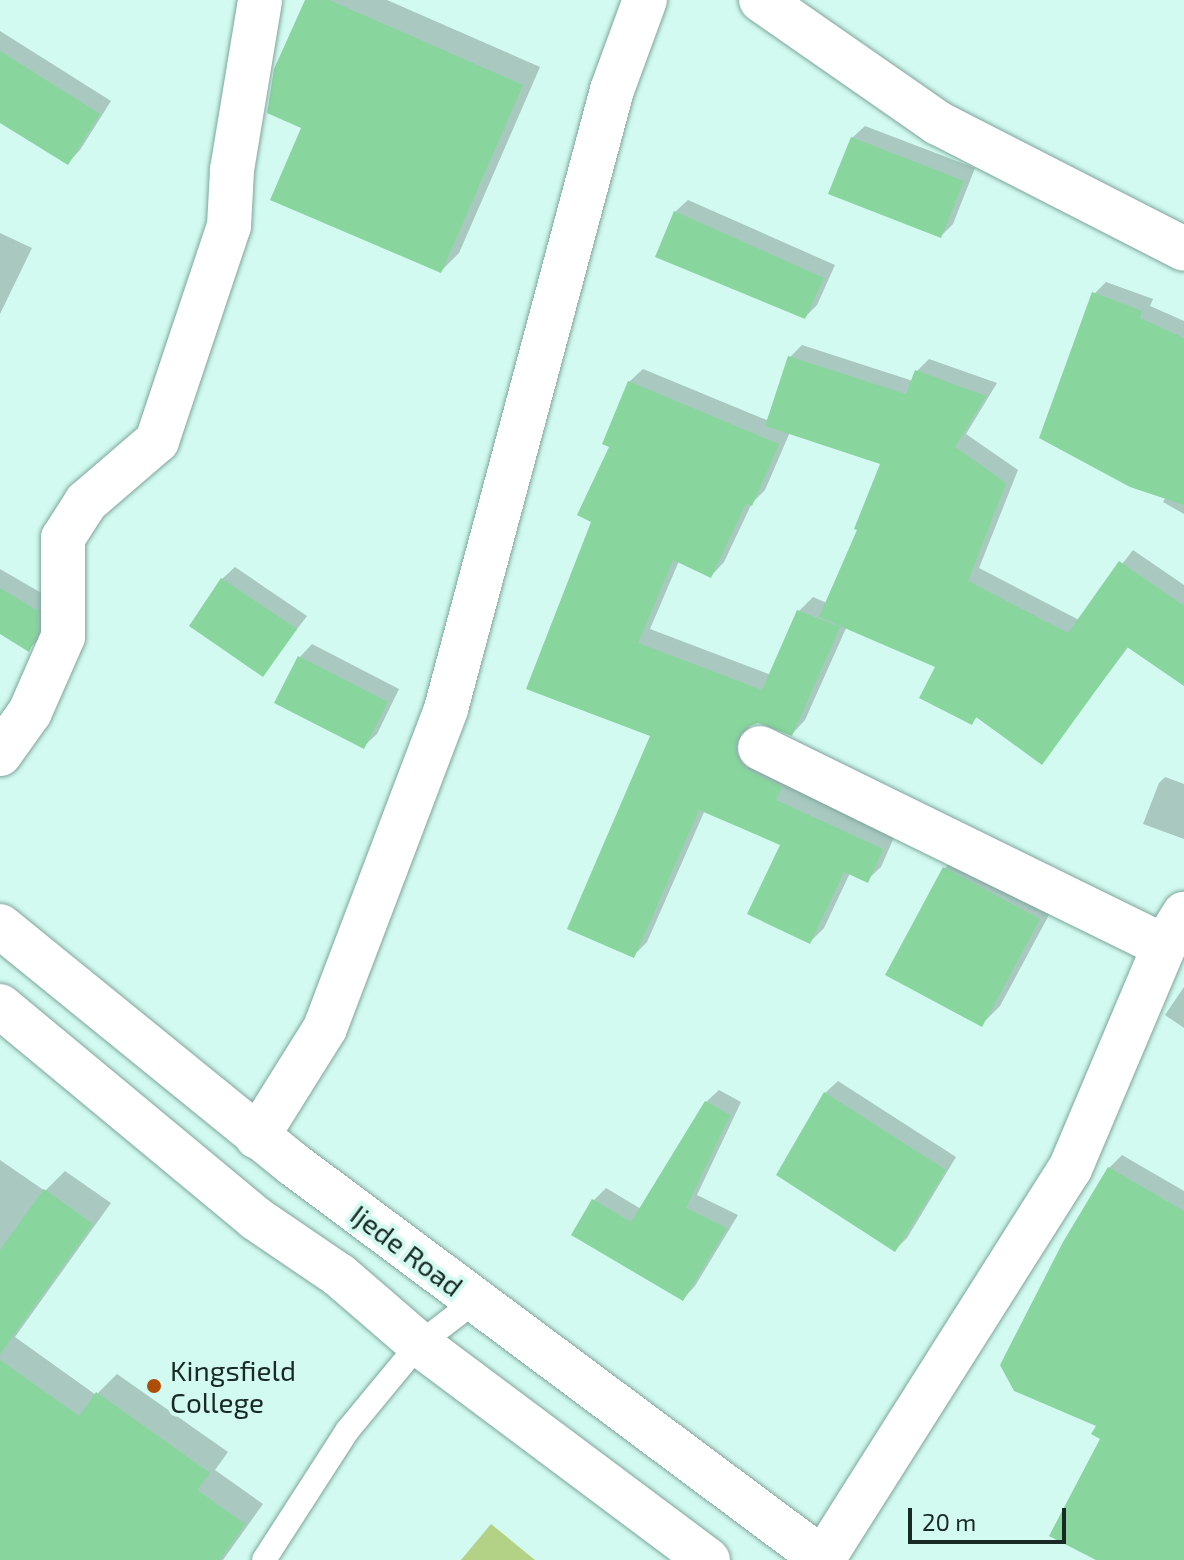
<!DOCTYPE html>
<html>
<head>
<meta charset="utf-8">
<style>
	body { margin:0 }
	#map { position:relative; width:1184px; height:1560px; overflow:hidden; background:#d2faf0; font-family:"Exo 2",sans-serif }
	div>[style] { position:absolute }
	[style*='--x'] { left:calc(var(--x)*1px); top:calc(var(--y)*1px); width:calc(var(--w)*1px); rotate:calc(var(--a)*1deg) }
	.green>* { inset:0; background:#b4d286 }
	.shadow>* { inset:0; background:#0003 }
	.building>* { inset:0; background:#88d69d }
	.roads { filter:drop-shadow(0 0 2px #7fa59b) drop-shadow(0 0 2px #7fa59b) }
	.service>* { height:24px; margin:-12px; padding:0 12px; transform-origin:12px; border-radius:12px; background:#fff }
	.minor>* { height:44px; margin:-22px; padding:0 22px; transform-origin:22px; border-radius:22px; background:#fff }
	.secondary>* { height:44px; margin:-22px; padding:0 22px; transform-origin:22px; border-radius:22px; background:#fff }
	.dots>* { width:22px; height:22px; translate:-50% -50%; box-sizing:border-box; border:4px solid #d2faf0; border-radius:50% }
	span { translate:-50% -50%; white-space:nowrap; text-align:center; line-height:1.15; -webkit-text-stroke:8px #d2faf0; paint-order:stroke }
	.street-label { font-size:28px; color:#192925 }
	.poi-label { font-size:28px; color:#192925 }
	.left { translate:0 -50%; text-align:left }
	.scale { position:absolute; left:908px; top:1508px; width:158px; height:36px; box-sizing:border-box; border:4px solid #192925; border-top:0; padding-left:10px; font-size:24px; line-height:28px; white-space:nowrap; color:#192925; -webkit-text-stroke:6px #d2faf0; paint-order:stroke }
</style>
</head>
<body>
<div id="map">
	<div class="green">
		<div style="clip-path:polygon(491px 1524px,535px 1560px,461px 1560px)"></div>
	</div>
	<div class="shadow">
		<div style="clip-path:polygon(307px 0,387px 0,540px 67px,459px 253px,441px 271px,303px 127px)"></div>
		<div style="clip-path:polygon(0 31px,111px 101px,80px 150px,68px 163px,0 120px)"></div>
		<div style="clip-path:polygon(865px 126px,975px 168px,953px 224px,941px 236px,852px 138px)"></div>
		<div style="clip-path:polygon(688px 200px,835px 265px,817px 305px,805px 317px,675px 212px)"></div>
		<div style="clip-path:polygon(0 233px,32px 248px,0 314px)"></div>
		<div style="clip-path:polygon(1106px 282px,1153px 299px,1150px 306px,1184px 321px,1184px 514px,1163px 502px,1166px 497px,1094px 294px)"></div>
		<div style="clip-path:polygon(evenodd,802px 345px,913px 381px,917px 371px,929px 359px,997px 383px,966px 434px,1018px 470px,979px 568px,1079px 620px,1133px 550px,1184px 585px,1184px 684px,1129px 646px,1042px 762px,978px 716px,971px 723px,938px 666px,847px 626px,805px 720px,792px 734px,758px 721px,750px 724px,748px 734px,895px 835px,881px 867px,867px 880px,850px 873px,824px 928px,810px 942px,782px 844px,705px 810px,647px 942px,633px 956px,653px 735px,593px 521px,629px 382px,643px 369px,769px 421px,790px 357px,802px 345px,790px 432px,883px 462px,860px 529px,827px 603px,813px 597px,799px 611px,771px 675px,650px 629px,679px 561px,711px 576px,724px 562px,752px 503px,765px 490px,790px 432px)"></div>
		<div style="clip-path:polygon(235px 567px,307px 616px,263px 674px,222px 579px)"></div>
		<div style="clip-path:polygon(0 569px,50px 598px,41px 637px,29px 649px,0 632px)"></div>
		<div style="clip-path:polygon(312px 644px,399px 689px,377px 734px,364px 746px,277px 702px,300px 657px)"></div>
		<div style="clip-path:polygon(1165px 777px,1184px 784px,1184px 839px,1143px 824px,1159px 783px)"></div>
		<div style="clip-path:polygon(962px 850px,1057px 900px,1000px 1006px,982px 1024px,887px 974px,945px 868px)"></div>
		<div style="clip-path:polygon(1184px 987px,1184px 1028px,1165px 1015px)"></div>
		<div style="clip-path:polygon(838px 1081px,956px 1157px,907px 1238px,895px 1250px,825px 1093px)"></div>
		<div style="clip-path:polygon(719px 1090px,741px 1102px,697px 1195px,738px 1215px,695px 1286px,683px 1299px,593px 1201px,606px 1188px,641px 1209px,706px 1102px)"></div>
		<div style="clip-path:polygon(1122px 1155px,1184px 1191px,1184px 1560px,1100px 1560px,1103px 1438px,1098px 1425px,1109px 1168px)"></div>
		<div style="clip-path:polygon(0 1160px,45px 1191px,65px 1171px,111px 1203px,15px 1337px,96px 1395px,117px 1374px,228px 1452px,215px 1470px,263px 1504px,223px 1560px,0 1560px)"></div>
	</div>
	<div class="building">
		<div style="clip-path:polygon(305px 0,329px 0,523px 85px,441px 273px,270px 200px,301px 128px,267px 113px,274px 69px)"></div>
		<div style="clip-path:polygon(0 51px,100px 114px,68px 165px,0 123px)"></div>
		<div style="clip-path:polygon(851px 137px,964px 181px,941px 238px,828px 194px)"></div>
		<div style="clip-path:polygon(674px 211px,824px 278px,805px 319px,655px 257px)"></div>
		<div style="clip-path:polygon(1092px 292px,1142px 311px,1140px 318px,1184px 338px,1184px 505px,1130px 487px,1039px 438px)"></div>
		<div style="clip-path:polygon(788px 356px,906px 394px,915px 370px,986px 396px,955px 447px,1006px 483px,968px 581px,1068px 633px,1119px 561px,1184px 606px,1184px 686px,1127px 647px,1042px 765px,976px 717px,972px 725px,919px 698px,935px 667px,819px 617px,857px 530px,854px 529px,880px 464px,765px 426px)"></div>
		<div style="clip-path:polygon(628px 381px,779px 444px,752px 506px,746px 503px,711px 578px,673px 560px,638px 643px,762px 690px,797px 610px,840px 627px,792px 736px,758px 723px,747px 727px,738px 736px,735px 749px,739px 761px,748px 770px,782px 787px,776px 800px,883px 849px,868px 883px,844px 872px,810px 944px,747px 914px,780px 845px,699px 810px,634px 958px,567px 929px,650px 736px,526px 689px,591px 522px,577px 515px,609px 447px,602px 444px)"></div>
		<div style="clip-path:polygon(221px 578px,297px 629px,263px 677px,189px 626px)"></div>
		<div style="clip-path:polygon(0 588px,38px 611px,38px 632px,29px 652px,0 634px)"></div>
		<div style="clip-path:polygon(298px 656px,388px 702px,364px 749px,274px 703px)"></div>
		<div style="clip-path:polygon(943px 867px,1040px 919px,982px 1027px,885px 975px)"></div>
		<div style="clip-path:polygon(824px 1092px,946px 1170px,895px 1252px,776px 1175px)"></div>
		<div style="clip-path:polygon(705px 1101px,730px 1115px,686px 1208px,727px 1228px,683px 1301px,571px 1235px,592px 1199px,631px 1222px)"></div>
		<div style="clip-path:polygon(1108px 1167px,1184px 1211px,1184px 1560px,1096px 1560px,1049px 1536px,1100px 1439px,1091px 1434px,1096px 1426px,1014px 1391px,1000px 1365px,1063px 1242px)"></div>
		<div style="clip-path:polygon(44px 1189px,93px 1224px,0 1354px,0 1250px)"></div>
		<div style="clip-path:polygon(0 1360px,79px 1416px,96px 1392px,210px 1473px,197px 1490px,245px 1524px,220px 1560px,0 1560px)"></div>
	</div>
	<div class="roads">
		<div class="service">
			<div style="--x:264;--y:1560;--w:153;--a:-57.2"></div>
			<div style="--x:347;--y:1431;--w:113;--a:-50.4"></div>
			<div style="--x:419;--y:1344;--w:71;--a:-37.5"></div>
		</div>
		<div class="minor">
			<div style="--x:761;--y:0;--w:216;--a:34.8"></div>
			<div style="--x:938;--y:123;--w:276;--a:27.1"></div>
			<div style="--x:760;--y:748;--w:450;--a:26.1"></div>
			<div style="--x:0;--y:754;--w:52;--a:-54.5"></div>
			<div style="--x:30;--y:712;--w:82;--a:-66.3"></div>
			<div style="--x:63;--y:637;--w:99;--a:-90"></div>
			<div style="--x:63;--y:538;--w:43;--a:-57.4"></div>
			<div style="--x:86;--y:502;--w:94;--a:-40.7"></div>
			<div style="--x:157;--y:441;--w:227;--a:-71.5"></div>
			<div style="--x:229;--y:226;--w:56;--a:-86.9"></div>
			<div style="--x:232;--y:170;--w:172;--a:-80.6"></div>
			<div style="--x:257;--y:1137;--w:128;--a:-58"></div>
			<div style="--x:325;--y:1028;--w:341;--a:-69.2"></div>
			<div style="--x:446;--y:709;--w:641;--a:-74.99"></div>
			<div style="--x:612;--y:90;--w:96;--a:-69.9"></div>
			<div style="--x:823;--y:1559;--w:462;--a:-57.7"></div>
			<div style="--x:1070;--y:1169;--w:242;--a:-67.1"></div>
			<div style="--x:1164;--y:946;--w:38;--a:-58"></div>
		</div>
		<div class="secondary">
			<div style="--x:0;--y:926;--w:377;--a:39.1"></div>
			<div style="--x:293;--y:1164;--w:662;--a:36.71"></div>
			<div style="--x:0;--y:1006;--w:332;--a:39.7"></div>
			<div style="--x:255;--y:1218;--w:102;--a:34.2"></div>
			<div style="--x:339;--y:1275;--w:106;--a:40.8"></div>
			<div style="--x:419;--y:1344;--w:361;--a:36.8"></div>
		</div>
	</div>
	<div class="dots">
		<div style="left:154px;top:1386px;background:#ae4e06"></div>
	</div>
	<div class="street-label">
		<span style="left:407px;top:1250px;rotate:37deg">Ijede Road</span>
	</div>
	<div class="poi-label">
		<span class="left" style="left:170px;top:1386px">Kingsfield<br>College</span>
	</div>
	<div class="scale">20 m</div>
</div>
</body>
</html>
